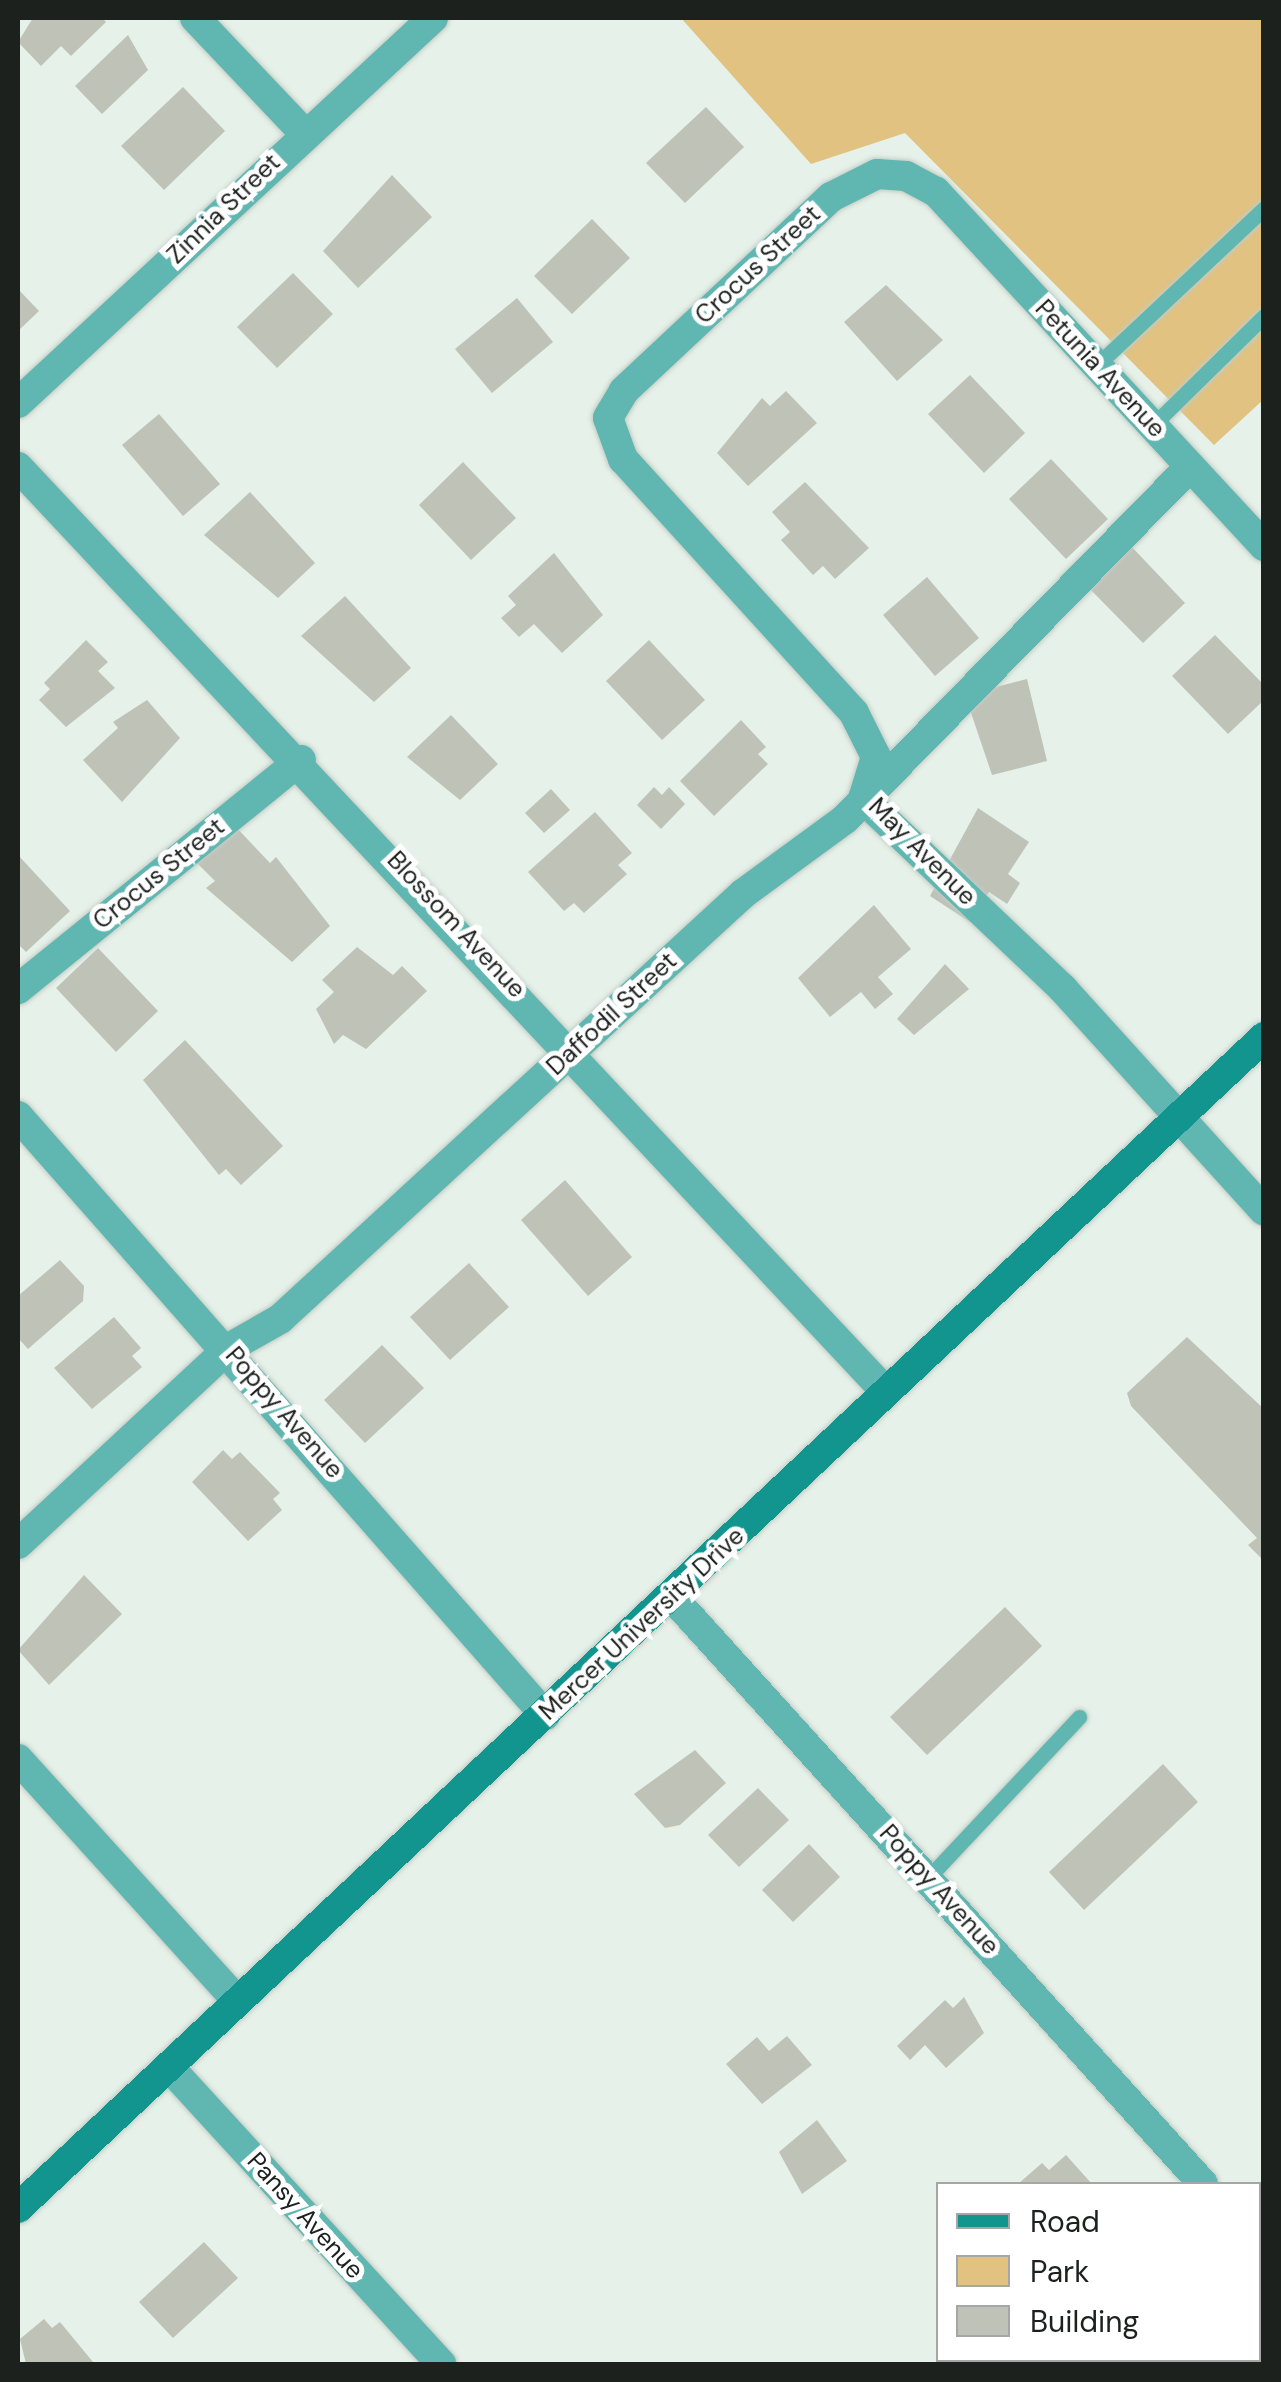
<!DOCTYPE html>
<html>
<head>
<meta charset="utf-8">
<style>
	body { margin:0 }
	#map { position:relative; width:1281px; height:2382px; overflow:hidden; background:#e6f1e9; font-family:"DM Sans",sans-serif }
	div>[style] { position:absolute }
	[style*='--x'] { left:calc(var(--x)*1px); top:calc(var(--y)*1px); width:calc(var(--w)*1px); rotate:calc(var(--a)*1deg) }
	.green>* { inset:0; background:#e1c281 }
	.building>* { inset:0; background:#bfc2b7 }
	.roads { filter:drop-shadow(0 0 2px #c2ccc4) drop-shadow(0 0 2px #c2ccc4) }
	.service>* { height:15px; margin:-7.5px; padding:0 7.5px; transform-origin:7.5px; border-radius:7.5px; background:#60b6b0 }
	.minor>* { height:30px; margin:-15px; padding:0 15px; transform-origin:15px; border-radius:15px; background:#60b6b0 }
	.secondary>* { height:30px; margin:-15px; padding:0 15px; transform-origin:15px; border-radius:15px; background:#13958f }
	span { translate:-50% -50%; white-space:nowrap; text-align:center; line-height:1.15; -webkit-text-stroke:10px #fff; paint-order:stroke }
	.street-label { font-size:25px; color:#1d211e }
	.frame { position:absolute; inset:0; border:20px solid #1d211e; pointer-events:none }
	.legend { position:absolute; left:936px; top:2182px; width:325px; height:180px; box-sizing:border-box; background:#fff; border:2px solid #a5a6a5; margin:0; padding:12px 18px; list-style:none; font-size:30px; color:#1d211e }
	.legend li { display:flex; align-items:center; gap:20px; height:50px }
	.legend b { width:50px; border:2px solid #a5a6a5 }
</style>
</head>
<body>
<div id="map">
	<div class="green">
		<div style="clip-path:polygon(681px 18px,1263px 18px,1263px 400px,1214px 445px,905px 133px,811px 164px)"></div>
	</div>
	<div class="building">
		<div style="clip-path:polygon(33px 18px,102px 18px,106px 22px,71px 56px,61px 46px,41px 66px,18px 42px)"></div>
		<div style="clip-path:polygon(128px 35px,148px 70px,102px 114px,75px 86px)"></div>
		<div style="clip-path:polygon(183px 87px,225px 131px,164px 190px,121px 146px)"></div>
		<div style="clip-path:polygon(706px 107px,744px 147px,685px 203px,646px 163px)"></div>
		<div style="clip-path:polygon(392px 175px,432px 217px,358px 288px,323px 251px)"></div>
		<div style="clip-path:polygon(592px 219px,630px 258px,572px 314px,534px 276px)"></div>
		<div style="clip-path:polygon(293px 273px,333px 314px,277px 368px,237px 327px)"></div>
		<div style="clip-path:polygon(886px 285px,943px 340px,897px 381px,844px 322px)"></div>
		<div style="clip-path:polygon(18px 289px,39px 311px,18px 331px)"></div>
		<div style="clip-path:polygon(517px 298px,553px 342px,492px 393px,455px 349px)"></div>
		<div style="clip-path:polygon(970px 375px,1025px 433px,984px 473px,928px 414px)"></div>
		<div style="clip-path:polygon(786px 391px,817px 423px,748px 486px,717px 453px,762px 398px,770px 406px)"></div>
		<div style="clip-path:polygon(159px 414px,220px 484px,183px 516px,122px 445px)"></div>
		<div style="clip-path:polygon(1051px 459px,1108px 519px,1066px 559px,1009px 499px)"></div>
		<div style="clip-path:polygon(463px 462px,516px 518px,471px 560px,419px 505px)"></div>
		<div style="clip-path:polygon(805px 482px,869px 548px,835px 579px,823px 566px,813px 575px,781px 540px,790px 532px,772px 512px)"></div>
		<div style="clip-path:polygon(250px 492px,315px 563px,278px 598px,204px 535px)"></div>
		<div style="clip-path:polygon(1130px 545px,1185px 603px,1143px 643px,1087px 586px)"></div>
		<div style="clip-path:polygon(554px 553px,603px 615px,562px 653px,534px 624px,519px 637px,501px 618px,516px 605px,508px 596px)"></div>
		<div style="clip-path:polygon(927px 577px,979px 638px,935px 676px,883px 615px)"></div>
		<div style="clip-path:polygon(345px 596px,411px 668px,374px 702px,301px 636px)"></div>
		<div style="clip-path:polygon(1215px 635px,1264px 685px,1264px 700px,1228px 734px,1172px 676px)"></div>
		<div style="clip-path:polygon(86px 640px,108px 662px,98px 671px,115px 688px,66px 727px,39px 700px,50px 689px,44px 683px)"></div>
		<div style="clip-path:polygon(649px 640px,705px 700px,662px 740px,606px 681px)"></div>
		<div style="clip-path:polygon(1027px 679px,1047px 761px,992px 775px,965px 695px)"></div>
		<div style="clip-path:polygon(147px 700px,180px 738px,122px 802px,83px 760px,118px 728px,113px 722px)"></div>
		<div style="clip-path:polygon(451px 715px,498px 764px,460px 800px,407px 757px)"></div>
		<div style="clip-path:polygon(741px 720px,766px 747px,758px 754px,768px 764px,714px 816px,680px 781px)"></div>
		<div style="clip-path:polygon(654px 787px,662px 795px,669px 787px,685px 804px,661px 829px,637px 805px)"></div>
		<div style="clip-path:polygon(551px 789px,570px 810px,544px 833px,525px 813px)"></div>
		<div style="clip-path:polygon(978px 808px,1029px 842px,1008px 874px,1020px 883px,1007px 904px,989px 892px,970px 922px,930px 896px)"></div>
		<div style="clip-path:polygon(595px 812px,632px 853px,618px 865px,627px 874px,584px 913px,574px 903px,564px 911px,528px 872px)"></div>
		<div style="clip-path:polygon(233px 824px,270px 863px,276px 857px,330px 926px,292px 962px,206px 888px,215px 881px,195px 861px)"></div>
		<div style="clip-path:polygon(18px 855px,70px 911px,26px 952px,18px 944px)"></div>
		<div style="clip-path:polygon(874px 905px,911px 949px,878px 977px,893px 994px,875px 1009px,861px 992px,830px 1017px,798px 978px)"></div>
		<div style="clip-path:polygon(357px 947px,393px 975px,402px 966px,427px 991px,366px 1049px,343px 1035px,334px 1044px,316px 1009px,334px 992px,322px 980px)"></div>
		<div style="clip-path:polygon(98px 948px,158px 1011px,116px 1052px,56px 988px)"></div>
		<div style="clip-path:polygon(945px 964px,969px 989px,914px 1035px,897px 1019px)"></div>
		<div style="clip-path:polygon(185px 1040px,283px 1146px,241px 1185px,226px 1169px,219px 1175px,143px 1080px)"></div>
		<div style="clip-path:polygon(565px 1180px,632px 1257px,588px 1296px,521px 1220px)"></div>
		<div style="clip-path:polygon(60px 1260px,84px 1286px,83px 1301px,28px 1349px,18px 1338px,18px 1296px)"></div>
		<div style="clip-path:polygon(469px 1263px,509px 1307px,450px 1360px,410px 1317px)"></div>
		<div style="clip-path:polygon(114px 1317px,141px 1348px,132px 1356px,142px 1367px,92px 1409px,54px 1368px)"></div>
		<div style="clip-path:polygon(1187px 1337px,1264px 1409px,1264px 1561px,1248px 1545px,1257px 1538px,1131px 1406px,1127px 1393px)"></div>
		<div style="clip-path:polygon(382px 1345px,424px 1388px,365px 1443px,324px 1400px)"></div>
		<div style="clip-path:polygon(223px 1450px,232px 1459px,240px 1452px,280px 1493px,273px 1499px,282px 1510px,248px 1541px,192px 1482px)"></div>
		<div style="clip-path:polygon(84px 1575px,122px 1614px,49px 1685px,18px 1650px)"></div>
		<div style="clip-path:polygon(1005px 1607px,1042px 1646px,927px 1755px,890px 1717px)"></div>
		<div style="clip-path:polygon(695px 1750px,726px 1783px,680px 1825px,665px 1828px,634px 1794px)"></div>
		<div style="clip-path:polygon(1163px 1764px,1198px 1802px,1084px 1910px,1049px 1872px)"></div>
		<div style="clip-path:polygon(758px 1788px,789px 1820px,739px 1867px,708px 1835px)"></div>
		<div style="clip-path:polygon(809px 1844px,840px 1877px,793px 1922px,762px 1890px)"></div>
		<div style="clip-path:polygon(964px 1997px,984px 2033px,946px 2068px,925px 2045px,910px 2060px,897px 2046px,945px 2000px,953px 2008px)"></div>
		<div style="clip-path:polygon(787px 2036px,812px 2065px,762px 2104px,726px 2064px,757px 2037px,769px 2051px)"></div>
		<div style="clip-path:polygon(817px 2120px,847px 2161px,802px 2194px,779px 2152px)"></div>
		<div style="clip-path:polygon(1066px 2155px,1092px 2184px,1018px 2184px,1042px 2163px,1049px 2170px)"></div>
		<div style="clip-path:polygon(204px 2242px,238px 2278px,173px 2338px,139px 2302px)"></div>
		<div style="clip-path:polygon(44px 2319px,52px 2328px,60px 2322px,93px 2362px,26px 2364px,20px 2339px)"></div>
	</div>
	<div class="roads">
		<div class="service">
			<div style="--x:1097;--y:365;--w:229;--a:-43.2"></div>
			<div style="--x:1152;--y:426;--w:157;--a:-44.5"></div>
			<div style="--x:928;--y:1878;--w:221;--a:-46.8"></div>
		</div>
		<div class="minor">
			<div style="--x:195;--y:18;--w:158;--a:46.5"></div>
			<div style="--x:18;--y:403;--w:566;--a:-42.85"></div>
			<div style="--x:18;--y:467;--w:1268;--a:46.82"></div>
			<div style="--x:1264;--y:546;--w:483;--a:-132.8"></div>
			<div style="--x:936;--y:192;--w:34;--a:-152"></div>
			<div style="--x:906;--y:176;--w:29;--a:-176"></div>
			<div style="--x:877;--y:174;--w:51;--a:153.4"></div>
			<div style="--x:831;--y:197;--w:284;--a:136.9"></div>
			<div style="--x:624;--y:391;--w:31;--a:121"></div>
			<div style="--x:608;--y:418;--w:44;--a:69.9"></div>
			<div style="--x:623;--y:459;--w:343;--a:47.7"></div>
			<div style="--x:854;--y:713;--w:49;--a:63.4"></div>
			<div style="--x:876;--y:757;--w:44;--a:107.2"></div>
			<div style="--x:863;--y:799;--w:276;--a:43.5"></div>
			<div style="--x:1063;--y:989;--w:299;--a:47.8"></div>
			<div style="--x:18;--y:989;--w:364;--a:-39"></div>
			<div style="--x:18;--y:1116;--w:798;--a:48.66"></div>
			<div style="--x:18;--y:1544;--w:288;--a:-42.9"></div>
			<div style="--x:229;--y:1348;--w:59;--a:-29.6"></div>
			<div style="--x:280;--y:1319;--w:630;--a:-42.56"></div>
			<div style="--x:744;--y:893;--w:125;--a:-36.2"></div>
			<div style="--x:845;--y:819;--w:493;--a:-45.6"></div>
			<div style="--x:673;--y:1598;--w:790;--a:47.87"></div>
			<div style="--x:18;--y:1759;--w:324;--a:47.8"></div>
			<div style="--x:169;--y:2067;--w:403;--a:47.5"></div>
			<div style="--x:1258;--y:2249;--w:8;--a:45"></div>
			<div style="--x:1151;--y:2364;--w:7;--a:-34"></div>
		</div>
		<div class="secondary">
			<div style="--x:18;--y:2208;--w:1710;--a:-43.22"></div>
		</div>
	</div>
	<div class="street-label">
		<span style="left:224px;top:209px;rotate:-44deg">Zinnia Street</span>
		<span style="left:758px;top:265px;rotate:-43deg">Crocus Street</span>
		<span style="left:1100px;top:369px;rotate:47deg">Petunia Avenue</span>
		<span style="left:922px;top:852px;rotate:45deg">May Avenue</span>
		<span style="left:159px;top:874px;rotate:-39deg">Crocus Street</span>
		<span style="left:456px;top:925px;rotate:47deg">Blossom Avenue</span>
		<span style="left:612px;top:1014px;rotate:-43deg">Daffodil Street</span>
		<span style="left:284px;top:1413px;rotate:49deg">Poppy Avenue</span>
		<span style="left:642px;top:1624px;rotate:-43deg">Mercer University Drive</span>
		<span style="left:939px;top:1890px;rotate:48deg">Poppy Avenue</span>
		<span style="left:305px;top:2216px;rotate:48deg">Pansy Avenue</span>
	</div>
	<div class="frame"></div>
	<ul class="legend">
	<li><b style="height:12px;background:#13958f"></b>Road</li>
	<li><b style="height:28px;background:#e1c281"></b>Park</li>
	<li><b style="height:28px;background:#bfc2b7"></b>Building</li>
	</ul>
</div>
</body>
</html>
